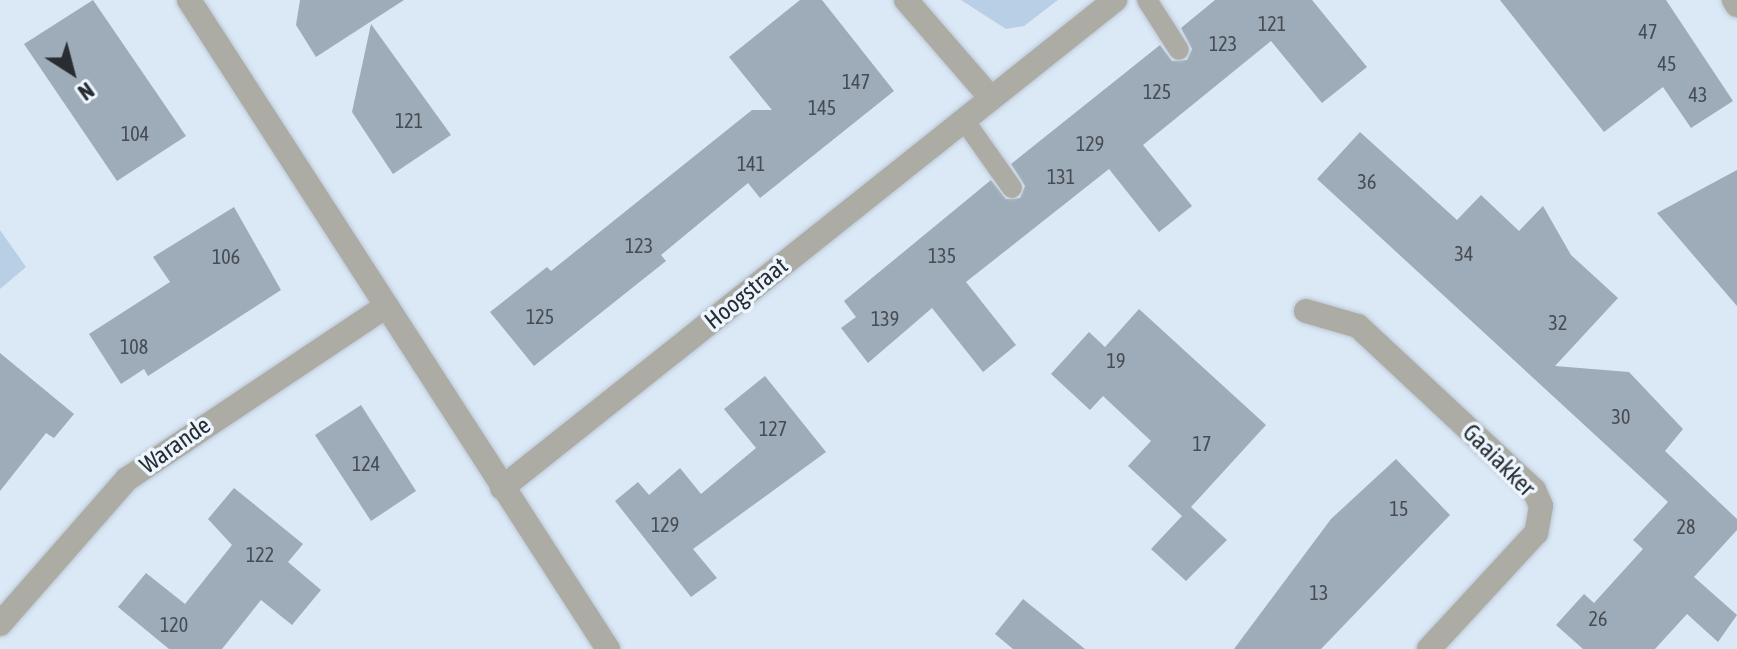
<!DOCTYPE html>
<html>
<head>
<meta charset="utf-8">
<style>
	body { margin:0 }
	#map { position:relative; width:1737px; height:649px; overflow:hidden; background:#dbe9f7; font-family:"Asap Condensed",sans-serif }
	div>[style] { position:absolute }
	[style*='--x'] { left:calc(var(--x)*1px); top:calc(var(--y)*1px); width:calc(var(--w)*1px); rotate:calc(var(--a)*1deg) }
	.green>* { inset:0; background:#b8cfe6 }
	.building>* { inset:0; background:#9eabb8 }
	.roads { filter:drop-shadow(0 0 2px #bbc7d4) drop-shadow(0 0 2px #bbc7d4) }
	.lane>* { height:20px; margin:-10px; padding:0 10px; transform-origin:10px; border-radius:10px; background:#acaba4 }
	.street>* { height:24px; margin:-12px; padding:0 12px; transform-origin:12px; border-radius:12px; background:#acaba4 }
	span { translate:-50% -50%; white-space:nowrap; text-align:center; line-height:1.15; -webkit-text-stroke:7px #edf5fe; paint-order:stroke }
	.number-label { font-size:20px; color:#464c54 }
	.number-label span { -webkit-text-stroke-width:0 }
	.street-label { font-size:24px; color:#282d32 }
	.north { position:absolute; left:32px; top:32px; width:80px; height:80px; -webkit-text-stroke:6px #edf5fe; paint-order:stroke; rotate:144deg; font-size:22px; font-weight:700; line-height:32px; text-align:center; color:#282d32 }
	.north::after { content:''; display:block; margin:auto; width:28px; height:36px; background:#282d32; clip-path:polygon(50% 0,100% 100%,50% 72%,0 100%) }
</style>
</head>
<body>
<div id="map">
	<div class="green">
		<div style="clip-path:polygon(961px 0,1058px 0,1024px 26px,1006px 29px)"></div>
		<div style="clip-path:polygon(0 230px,26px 267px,0 289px)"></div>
	</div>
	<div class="building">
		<div style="clip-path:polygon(93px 0,186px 136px,117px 181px,24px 44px)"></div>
		<div style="clip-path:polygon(300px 0,404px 0,316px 57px,296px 25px)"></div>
		<div style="clip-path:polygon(800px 0,822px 0,894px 91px,760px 198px,748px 183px,661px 255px,666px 261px,534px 366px,490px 312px,547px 267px,551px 271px,752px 110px,772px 110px,729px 57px)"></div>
		<div style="clip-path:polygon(1215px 0,1312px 0,1367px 67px,1322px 103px,1271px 41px,1143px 145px,1192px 206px,1159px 232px,1109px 169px,966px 282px,1016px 345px,983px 372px,932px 308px,868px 363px,841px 328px,856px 317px,844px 301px,991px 180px,1006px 199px,1020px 198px,1025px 186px,1011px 164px,1160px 45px,1172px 61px,1187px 60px,1192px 49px,1181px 28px)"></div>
		<div style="clip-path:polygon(1500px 0,1666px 0,1733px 101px,1691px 128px,1663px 87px,1604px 132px)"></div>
		<div style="clip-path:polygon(371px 24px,451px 135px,393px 174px,352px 112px)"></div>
		<div style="clip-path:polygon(1360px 132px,1457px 220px,1481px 195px,1519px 231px,1543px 206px,1571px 255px,1618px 298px,1555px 366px,1629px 372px,1683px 429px,1665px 451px,1737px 519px,1737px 530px,1694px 577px,1737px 615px,1718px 642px,1687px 614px,1655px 649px,1583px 649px,1556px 625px,1584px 594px,1594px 603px,1643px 549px,1633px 540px,1668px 502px,1317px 179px)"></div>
		<div style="clip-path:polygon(1737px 170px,1737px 306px,1657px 213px)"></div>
		<div style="clip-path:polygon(234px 207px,281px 290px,148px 376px,144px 369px,121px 384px,89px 334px,170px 282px,153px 257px)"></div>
		<div style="clip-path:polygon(1139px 309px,1266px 425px,1191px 507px,1227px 540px,1186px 581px,1151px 549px,1182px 516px,1128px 466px,1151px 441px,1103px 396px,1090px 410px,1051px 374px,1089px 332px,1105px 347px)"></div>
		<div style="clip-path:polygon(0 353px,74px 414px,54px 438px,46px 433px,0 491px)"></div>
		<div style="clip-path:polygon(765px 376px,826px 452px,693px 549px,717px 578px,691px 597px,615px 501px,638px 482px,649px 495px,680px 468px,701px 494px,756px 448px,724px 409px)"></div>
		<div style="clip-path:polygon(361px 405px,416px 491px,371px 521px,315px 435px)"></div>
		<div style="clip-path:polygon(1396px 459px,1450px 515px,1321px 649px,1234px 649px,1331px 519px)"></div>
		<div style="clip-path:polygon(234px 488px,303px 544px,288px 562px,321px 590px,292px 625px,261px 600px,222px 649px,169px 649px,118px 607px,146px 573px,185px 604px,232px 545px,208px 519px)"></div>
		<div style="clip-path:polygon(1023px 599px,1085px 649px,1013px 649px,995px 634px)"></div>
	</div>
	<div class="roads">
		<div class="lane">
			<div style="--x:1147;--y:0;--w:59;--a:57.4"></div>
			<div style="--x:964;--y:120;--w:83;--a:54.8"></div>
		</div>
		<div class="street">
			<div style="--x:189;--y:0;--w:773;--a:57.15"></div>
			<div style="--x:906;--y:0;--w:130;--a:49.1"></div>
			<div style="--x:1734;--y:0;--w:6;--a:59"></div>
			<div style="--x:1306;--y:311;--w:54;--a:16.1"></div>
			<div style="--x:1358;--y:326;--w:241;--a:43"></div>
			<div style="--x:1534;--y:490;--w:17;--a:66"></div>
			<div style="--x:1541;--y:506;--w:27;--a:100"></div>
			<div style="--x:1536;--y:533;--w:158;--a:132.7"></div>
			<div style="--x:502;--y:488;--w:784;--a:-38.52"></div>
			<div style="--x:0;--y:624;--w:193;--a:-48.8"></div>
			<div style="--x:127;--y:479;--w:311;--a:-33.7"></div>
		</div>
	</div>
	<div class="number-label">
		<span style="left:1272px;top:23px">121</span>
		<span style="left:1648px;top:31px">47</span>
		<span style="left:1223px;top:43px">123</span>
		<span style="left:1667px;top:63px">45</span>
		<span style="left:856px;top:81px">147</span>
		<span style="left:1157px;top:91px">125</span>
		<span style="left:1698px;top:94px">43</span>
		<span style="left:822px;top:107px">145</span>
		<span style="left:409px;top:120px">121</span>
		<span style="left:135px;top:133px">104</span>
		<span style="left:1090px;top:143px">129</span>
		<span style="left:751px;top:163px">141</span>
		<span style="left:1061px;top:176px">131</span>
		<span style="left:1367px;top:181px">36</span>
		<span style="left:639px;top:245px">123</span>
		<span style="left:1464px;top:253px">34</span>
		<span style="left:942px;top:255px">135</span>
		<span style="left:226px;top:256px">106</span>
		<span style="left:540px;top:316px">125</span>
		<span style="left:885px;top:318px">139</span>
		<span style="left:1558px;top:322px">32</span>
		<span style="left:134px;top:346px">108</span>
		<span style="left:1116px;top:360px">19</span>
		<span style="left:1621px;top:416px">30</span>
		<span style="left:773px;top:428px">127</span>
		<span style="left:1202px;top:443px">17</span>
		<span style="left:366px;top:463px">124</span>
		<span style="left:1399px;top:508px">15</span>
		<span style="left:665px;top:524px">129</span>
		<span style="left:1686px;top:526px">28</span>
		<span style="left:260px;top:554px">122</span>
		<span style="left:1319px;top:592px">13</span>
		<span style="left:1598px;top:618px">26</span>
		<span style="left:174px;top:624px">120</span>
	</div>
	<div class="street-label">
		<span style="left:746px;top:293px;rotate:-39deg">Hoogstraat</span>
		<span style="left:175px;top:445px;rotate:-35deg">Warande</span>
		<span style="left:1499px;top:460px;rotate:45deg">Gaaiakker</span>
	</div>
	<div class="north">N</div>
</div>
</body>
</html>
